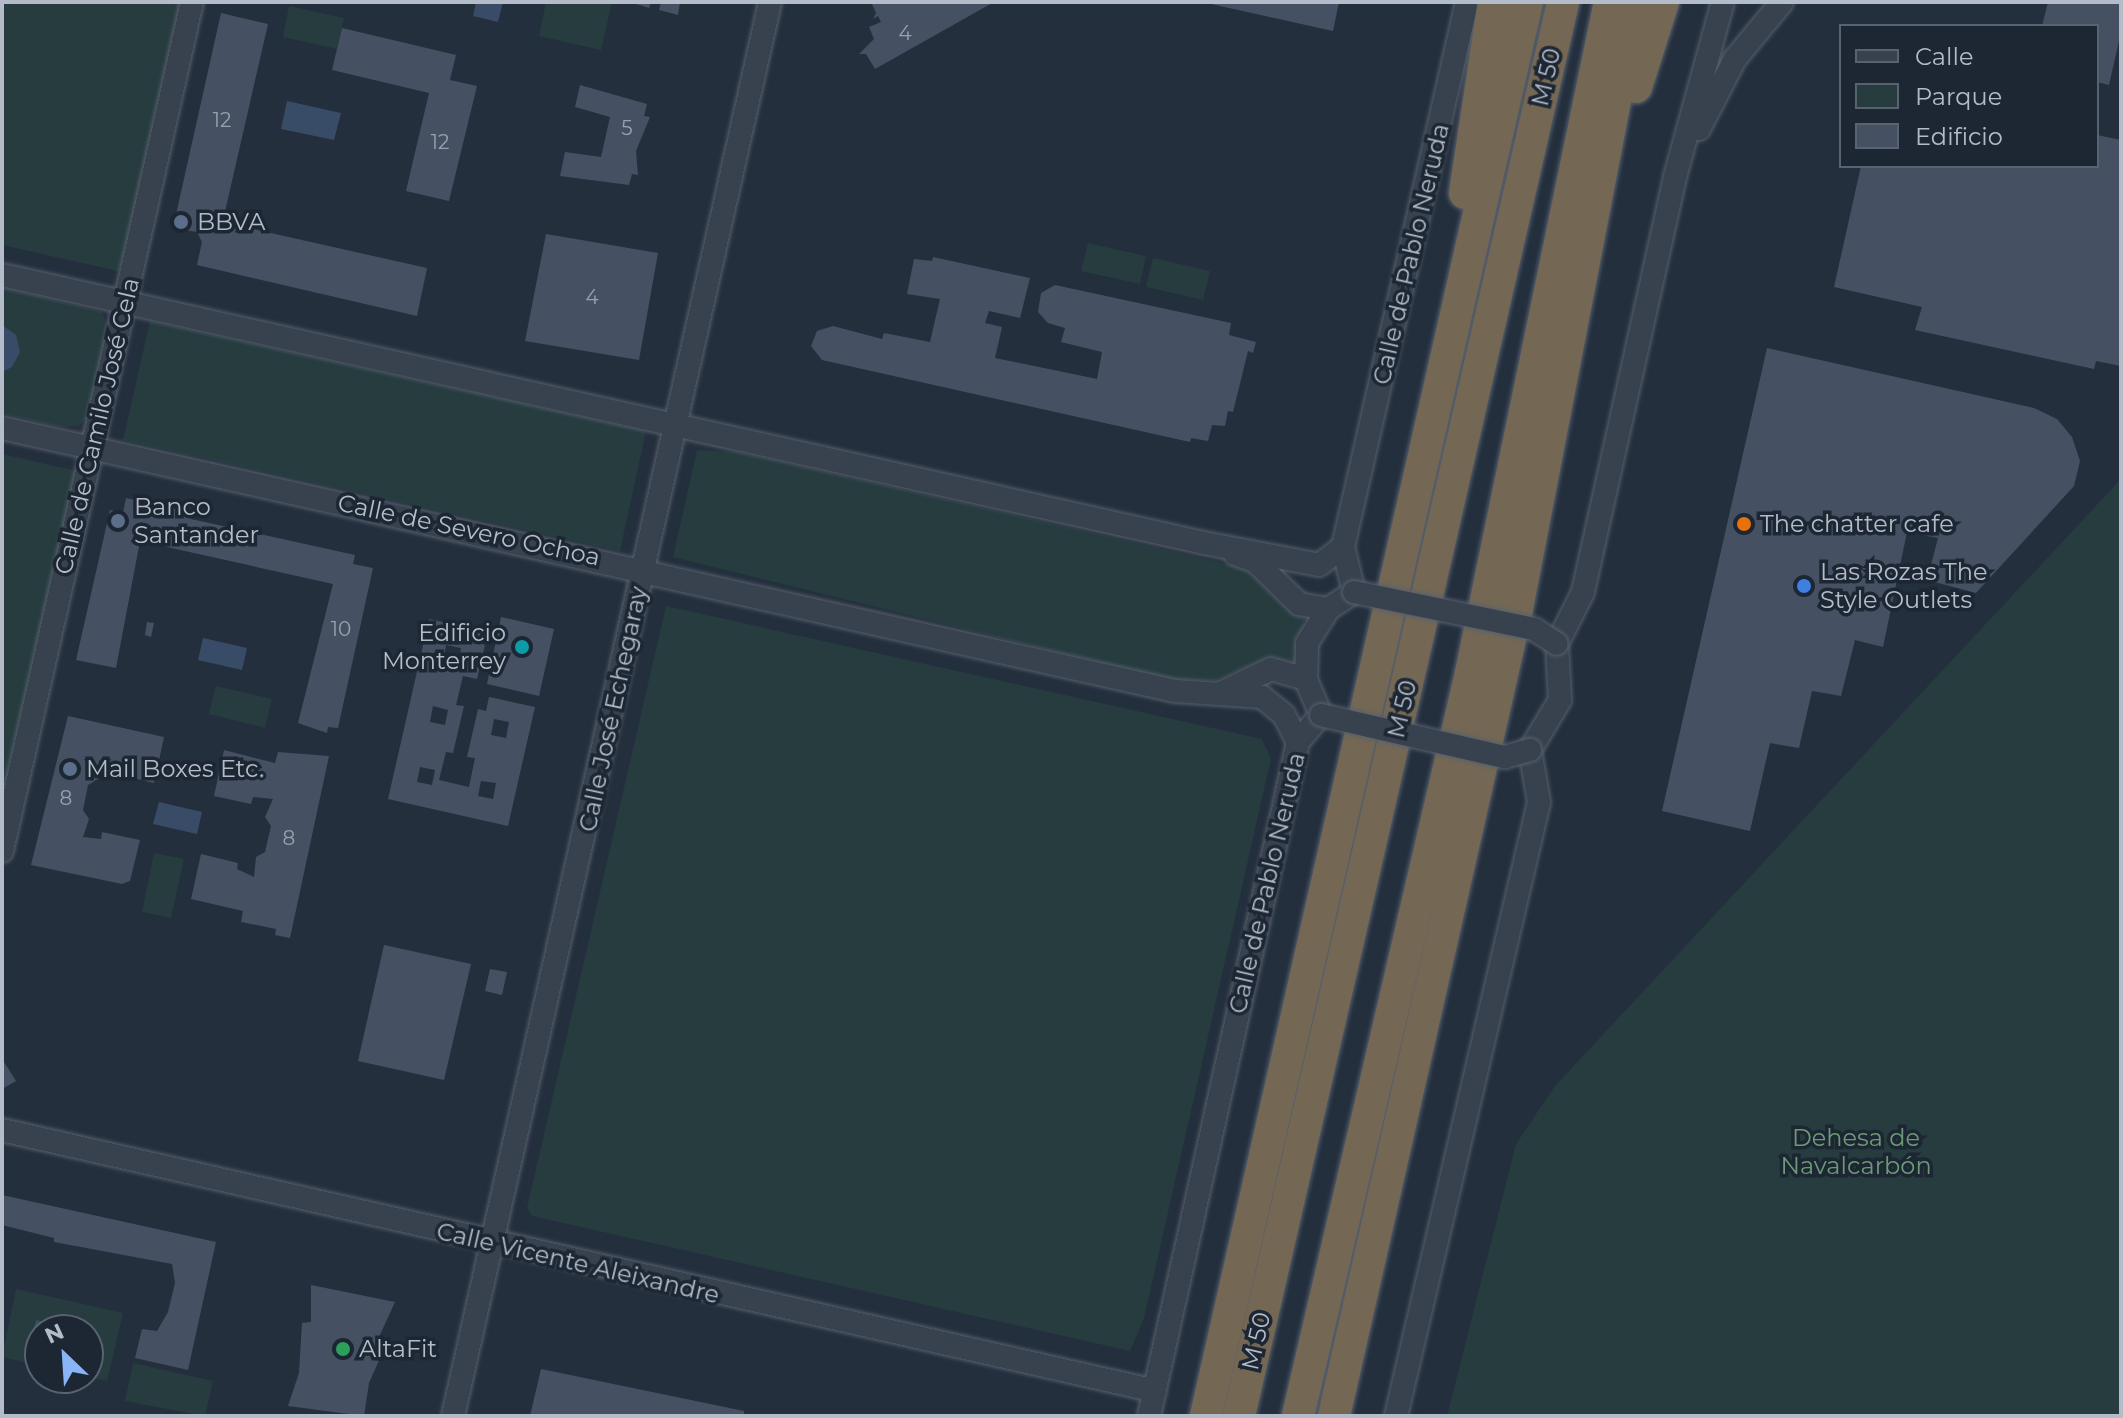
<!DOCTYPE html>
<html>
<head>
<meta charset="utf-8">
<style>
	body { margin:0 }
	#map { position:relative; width:2123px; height:1418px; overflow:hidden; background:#242f3e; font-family:Montserrat,sans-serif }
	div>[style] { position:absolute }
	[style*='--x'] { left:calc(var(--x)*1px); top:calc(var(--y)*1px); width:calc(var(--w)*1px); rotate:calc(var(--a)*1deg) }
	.green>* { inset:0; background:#263c3f }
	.water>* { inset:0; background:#394c67 }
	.building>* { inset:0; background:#455162 }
	.roads { filter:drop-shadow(0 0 2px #565f6c) drop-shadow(0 0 2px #565f6c) }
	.minor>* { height:22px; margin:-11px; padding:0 11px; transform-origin:11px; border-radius:11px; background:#38414e }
	.highway>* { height:32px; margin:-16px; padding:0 16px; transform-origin:16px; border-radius:16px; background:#746855 }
	.bridges { filter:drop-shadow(0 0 2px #565f6c) drop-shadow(0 0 2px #565f6c) }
	.minor-bridge>* { height:22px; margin:-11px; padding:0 11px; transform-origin:11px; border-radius:11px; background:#38414e }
	.dots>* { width:22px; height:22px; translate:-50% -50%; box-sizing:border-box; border:4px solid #1d2633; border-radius:50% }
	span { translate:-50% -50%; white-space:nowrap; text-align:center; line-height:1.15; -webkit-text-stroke:7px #1d2633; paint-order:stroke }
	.number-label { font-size:20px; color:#98a1af }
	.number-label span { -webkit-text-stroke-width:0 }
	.street-label { font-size:24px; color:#b4bcc9 }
	.poi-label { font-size:24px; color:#b4bcc9 }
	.left { translate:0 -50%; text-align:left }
	.right { translate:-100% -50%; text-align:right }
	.park-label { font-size:24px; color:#6b9a76 }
	.frame { position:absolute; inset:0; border:4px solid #b4bcc9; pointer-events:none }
	.legend { position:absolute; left:1839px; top:24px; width:260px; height:144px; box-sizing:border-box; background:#1d2633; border:2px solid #59626f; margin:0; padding:10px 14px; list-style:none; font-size:24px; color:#b4bcc9 }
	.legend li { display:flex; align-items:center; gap:16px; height:40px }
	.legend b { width:40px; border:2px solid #59626f }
	.north { position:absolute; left:24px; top:1314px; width:80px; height:80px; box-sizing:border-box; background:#1d2633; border:2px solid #59626f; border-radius:50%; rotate:335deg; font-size:22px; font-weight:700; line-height:32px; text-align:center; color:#b4bcc9 }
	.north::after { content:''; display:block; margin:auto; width:28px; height:36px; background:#8ab4f8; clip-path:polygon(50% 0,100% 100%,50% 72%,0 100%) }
</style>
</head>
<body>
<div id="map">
	<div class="green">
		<div style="clip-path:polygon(2px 2px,181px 2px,122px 272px,2px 245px)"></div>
		<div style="clip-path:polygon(546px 2px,612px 2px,601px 50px,539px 36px)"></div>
		<div style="clip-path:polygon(289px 6px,344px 18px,337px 49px,283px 37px)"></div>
		<div style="clip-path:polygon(1088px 243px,1146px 256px,1140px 284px,1081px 271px)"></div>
		<div style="clip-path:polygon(1153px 258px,1210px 271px,1203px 300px,1146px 287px)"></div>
		<div style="clip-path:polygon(2px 287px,102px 312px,108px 328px,86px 419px,79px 426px,60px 427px,2px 413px)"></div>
		<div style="clip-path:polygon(150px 321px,646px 431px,620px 551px,123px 440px)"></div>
		<div style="clip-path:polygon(697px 450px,738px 452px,1245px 568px,1283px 606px,1305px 618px,1295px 662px,1265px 659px,1213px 681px,1168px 679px,673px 557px)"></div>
		<div style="clip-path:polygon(2px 454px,77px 471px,2px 795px)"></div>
		<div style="clip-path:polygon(2121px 479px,2121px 1416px,1447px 1416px,1516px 1144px,1555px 1086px)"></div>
		<div style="clip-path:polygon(666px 606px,1262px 739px,1271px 759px,1144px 1318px,1130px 1351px,532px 1216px,527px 1208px)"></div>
		<div style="clip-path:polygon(216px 686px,272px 699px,265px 728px,209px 714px)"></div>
		<div style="clip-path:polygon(154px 853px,184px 859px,171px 918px,142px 912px)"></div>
		<div style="clip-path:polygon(16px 1289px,123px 1313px,107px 1381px,88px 1377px,88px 1330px,40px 1330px,40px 1366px,2px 1357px)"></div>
		<div style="clip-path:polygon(133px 1363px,213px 1381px,205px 1416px,125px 1401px)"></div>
	</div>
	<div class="water">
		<div style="clip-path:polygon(476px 2px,503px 2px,498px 22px,473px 16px)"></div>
		<div style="clip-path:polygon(287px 101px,341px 113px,334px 140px,281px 129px)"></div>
		<div style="clip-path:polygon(2px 325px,16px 335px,20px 352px,12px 367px,2px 372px)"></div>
		<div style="clip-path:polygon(203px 638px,247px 648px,242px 670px,198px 660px)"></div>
		<div style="clip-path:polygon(159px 802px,202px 812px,197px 834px,153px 824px)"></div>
		<div style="clip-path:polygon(36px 1320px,81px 1330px,40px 1330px,40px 1350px,30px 1348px)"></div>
	</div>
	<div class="building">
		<div style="clip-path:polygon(630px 2px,651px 2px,649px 8px)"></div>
		<div style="clip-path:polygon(661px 2px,680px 2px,678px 15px,659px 10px)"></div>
		<div style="clip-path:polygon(871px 2px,994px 2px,875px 69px,866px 54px,859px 54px,874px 39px,869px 27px,881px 22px,878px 16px,873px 19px,876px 13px)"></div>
		<div style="clip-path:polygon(1202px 2px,1339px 2px,1333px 31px)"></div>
		<div style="clip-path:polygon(2048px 2px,2121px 2px,2121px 32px,2109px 85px,2097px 82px,2097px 26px,2042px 26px)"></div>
		<div style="clip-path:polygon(221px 13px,268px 24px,224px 216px,230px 224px,427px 268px,417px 316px,197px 265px,202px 242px,197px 232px,173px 228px)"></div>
		<div style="clip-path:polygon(342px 28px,456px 55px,450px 80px,477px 86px,449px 201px,406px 191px,429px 93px,332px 70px)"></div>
		<div style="clip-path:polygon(580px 85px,647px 104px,644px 116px,650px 117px,636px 151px,638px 175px,632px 174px,629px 185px,560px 176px,565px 152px,601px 157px,610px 117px,575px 107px)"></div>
		<div style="clip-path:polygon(2097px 135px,2121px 140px,2121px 366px,2096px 361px,2094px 369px,1915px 330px,1922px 307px,1834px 287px,1861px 166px,2097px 166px)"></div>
		<div style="clip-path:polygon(546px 234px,658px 253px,639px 360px,525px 341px)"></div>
		<div style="clip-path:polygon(933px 257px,1030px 278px,1020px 318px,989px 311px,985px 323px,1002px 327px,995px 358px,1097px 379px,1102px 352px,1061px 342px,1065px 328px,1048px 323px,1038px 312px,1041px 293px,1055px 285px,1231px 323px,1229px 335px,1256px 342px,1253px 353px,1248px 351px,1233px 412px,1228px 411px,1225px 426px,1212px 425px,1208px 441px,1191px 438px,1190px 442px,822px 360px,811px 346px,817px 331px,833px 326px,882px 339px,884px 333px,930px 342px,940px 299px,907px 294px,914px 259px,932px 261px)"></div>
		<div style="clip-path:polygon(1767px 348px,2034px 408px,2057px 419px,2072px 437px,2080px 461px,2074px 486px,1976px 593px,1927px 580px,1938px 538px,1907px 532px,1883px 647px,1855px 640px,1841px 696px,1812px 691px,1799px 748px,1770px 743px,1750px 831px,1662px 811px)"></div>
		<div style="clip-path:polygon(126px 498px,192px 513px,191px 519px,355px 555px,353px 564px,373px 568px,338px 728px,328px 727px,327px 733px,298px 723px,333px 584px,140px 541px,116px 668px,76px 660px,110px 510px,123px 513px)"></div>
		<div style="clip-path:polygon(501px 617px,554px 629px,539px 696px,487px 684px)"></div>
		<div style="clip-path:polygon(evenodd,429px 619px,488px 632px,477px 679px,463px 676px,456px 705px,464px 706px,453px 753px,446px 752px,439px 780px,469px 787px,475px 758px,467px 757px,478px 709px,486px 711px,489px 697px,535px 707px,508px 826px,388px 799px,429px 619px,446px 645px,461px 648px,458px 664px,443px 661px,446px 645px,429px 619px,433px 706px,448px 710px,445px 725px,430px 722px,433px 706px,429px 619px,494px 719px,509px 722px,506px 738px,491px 735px,494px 719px,429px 619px,420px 767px,435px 770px,432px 785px,417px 782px,420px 767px,429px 619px,481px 781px,496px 783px,493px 799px,478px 796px,481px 781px)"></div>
		<div style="clip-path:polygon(147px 622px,154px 623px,151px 637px,145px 635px)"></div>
		<div style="clip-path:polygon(68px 716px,164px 737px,154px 783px,116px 774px,118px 767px,99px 760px,98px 779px,88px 785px,83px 810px,89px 819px,83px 837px,101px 839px,102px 832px,140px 840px,130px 881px,122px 884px,31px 865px)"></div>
		<div style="clip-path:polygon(224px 750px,275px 763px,278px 752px,329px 756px,290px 938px,275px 935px,276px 929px,241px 922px,243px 911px,191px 899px,201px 854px,238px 863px,237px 869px,254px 877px,256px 857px,265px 852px,271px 826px,265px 817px,273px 799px,253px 797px,251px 804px,214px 796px)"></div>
		<div style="clip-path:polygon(384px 945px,471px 964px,444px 1080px,358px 1061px)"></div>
		<div style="clip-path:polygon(490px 969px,507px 972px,502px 995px,485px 991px)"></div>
		<div style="clip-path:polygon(4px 1062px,16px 1081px,2px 1089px,2px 1063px)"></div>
		<div style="clip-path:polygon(2px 1195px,216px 1242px,188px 1370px,135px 1358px,142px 1329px,157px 1331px,168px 1312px,175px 1283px,172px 1264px,54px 1242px,54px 1238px,2px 1225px)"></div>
		<div style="clip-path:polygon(311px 1285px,395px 1302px,379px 1337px,387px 1342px,369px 1383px,364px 1416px,288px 1406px,299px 1373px,302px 1323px,311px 1322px)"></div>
		<div style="clip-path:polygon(541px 1369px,744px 1411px,744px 1416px,530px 1416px)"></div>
	</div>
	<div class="roads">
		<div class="minor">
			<div style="--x:1699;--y:129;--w:79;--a:-62.8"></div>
			<div style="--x:1735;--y:59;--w:74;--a:-50.5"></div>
			<div style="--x:2;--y:275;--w:1232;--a:12.57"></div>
			<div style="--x:1204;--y:543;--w:117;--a:10.8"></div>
			<div style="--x:1319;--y:565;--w:30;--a:-37"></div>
			<div style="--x:2;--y:428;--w:1202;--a:12.64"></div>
			<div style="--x:1175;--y:691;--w:87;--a:3.9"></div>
			<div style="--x:1262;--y:697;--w:28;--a:39"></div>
			<div style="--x:1284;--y:715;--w:30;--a:63"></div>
			<div style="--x:1235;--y:554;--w:21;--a:19"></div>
			<div style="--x:1255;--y:561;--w:62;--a:44.3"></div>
			<div style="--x:1299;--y:604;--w:29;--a:10"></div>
			<div style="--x:1221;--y:693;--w:55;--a:-25.6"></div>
			<div style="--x:1271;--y:669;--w:36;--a:16"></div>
			<div style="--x:2;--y:851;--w:870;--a:-77.39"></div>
			<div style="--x:2;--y:1130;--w:1182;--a:12.75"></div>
			<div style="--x:453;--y:1416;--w:1449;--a:-77.36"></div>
			<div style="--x:1149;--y:1416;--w:690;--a:-77.53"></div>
			<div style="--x:1298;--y:742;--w:35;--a:-50"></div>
			<div style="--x:1321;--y:715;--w:39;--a:-113"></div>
			<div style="--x:1306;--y:679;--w:36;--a:-88"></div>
			<div style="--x:1307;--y:643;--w:40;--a:-58"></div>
			<div style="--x:1328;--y:609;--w:31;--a:-33"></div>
			<div style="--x:1354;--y:592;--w:46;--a:-103.7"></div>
			<div style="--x:1343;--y:547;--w:559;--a:-77.18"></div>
			<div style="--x:1396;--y:1416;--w:630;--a:-76.89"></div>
			<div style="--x:1539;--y:802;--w:53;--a:-99.8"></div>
			<div style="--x:1530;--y:750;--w:58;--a:-59"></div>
			<div style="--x:1560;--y:700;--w:56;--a:-93.1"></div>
			<div style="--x:1557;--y:644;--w:58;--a:-63.4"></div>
			<div style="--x:1583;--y:592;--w:425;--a:-77.5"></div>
			<div style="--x:1675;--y:177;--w:181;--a:-74.7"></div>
		</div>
		<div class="highway">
			<div style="--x:1636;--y:87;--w:89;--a:-72.4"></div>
			<div style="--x:1465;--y:193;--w:193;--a:-81.4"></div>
			<div style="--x:1206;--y:1416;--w:1450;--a:-77.21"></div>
			<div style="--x:1239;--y:1416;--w:1451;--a:-77.09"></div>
			<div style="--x:1298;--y:1416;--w:763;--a:-76.89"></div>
			<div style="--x:1471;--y:673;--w:685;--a:-78.3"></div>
			<div style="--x:1334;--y:1416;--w:828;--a:-77.24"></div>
			<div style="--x:1517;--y:608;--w:617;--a:-79.07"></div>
		</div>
	</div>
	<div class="bridges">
		<div class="minor-bridge">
			<div style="--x:1354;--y:592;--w:184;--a:11.6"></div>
			<div style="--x:1534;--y:629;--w:27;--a:33"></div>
			<div style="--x:1321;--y:715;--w:189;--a:12.9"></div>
			<div style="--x:1505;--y:757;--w:26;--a:-16"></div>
		</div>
	</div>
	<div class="dots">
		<div style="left:181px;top:222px;background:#5c6f8a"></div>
		<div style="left:118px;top:521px;background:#5c6f8a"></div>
		<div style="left:1744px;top:524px;background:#e8710a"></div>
		<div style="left:1804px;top:586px;background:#3f7fe0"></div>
		<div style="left:522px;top:647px;background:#0f9aa8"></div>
		<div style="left:70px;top:769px;background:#5c6f8a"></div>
		<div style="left:343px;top:1349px;background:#2e9e5b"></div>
	</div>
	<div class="number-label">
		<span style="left:905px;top:33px">4</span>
		<span style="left:222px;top:120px">12</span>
		<span style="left:627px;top:128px">5</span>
		<span style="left:440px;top:142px">12</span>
		<span style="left:592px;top:297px">4</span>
		<span style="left:341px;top:629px">10</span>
		<span style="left:66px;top:798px">8</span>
		<span style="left:289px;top:838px">8</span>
	</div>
	<div class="street-label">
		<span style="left:1546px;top:77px;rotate:-77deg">M 50</span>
		<span style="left:1411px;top:254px;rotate:-77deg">Calle de Pablo Neruda</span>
		<span style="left:97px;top:426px;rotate:-77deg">Calle de Camilo José Cela</span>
		<span style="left:469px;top:530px;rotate:12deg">Calle de Severo Ochoa</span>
		<span style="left:613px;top:709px;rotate:-78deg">Calle José Echegaray</span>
		<span style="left:1402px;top:709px;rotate:-77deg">M 50</span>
		<span style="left:1267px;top:883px;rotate:-77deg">Calle de Pablo Neruda</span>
		<span style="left:578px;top:1263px;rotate:13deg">Calle Vicente Aleixandre</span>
		<span style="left:1256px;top:1341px;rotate:-77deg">M 50</span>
	</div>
	<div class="poi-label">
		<span class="left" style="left:197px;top:222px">BBVA</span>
		<span class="left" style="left:134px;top:521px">Banco<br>Santander</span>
		<span class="left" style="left:1760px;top:524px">The chatter cafe</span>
		<span class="left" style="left:1820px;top:586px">Las Rozas The<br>Style Outlets</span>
		<span class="right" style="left:506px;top:647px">Edificio<br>Monterrey</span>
		<span class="left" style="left:86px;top:769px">Mail Boxes Etc.</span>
		<span class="left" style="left:359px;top:1349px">AltaFit</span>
	</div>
	<div class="park-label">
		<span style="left:1856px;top:1152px">Dehesa de<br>Navalcarbón</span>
	</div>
	<div class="frame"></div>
	<ul class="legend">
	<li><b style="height:10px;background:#38414e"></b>Calle</li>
	<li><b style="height:22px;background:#263c3f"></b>Parque</li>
	<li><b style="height:22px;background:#455162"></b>Edificio</li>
	</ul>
	<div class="north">N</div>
</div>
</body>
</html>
